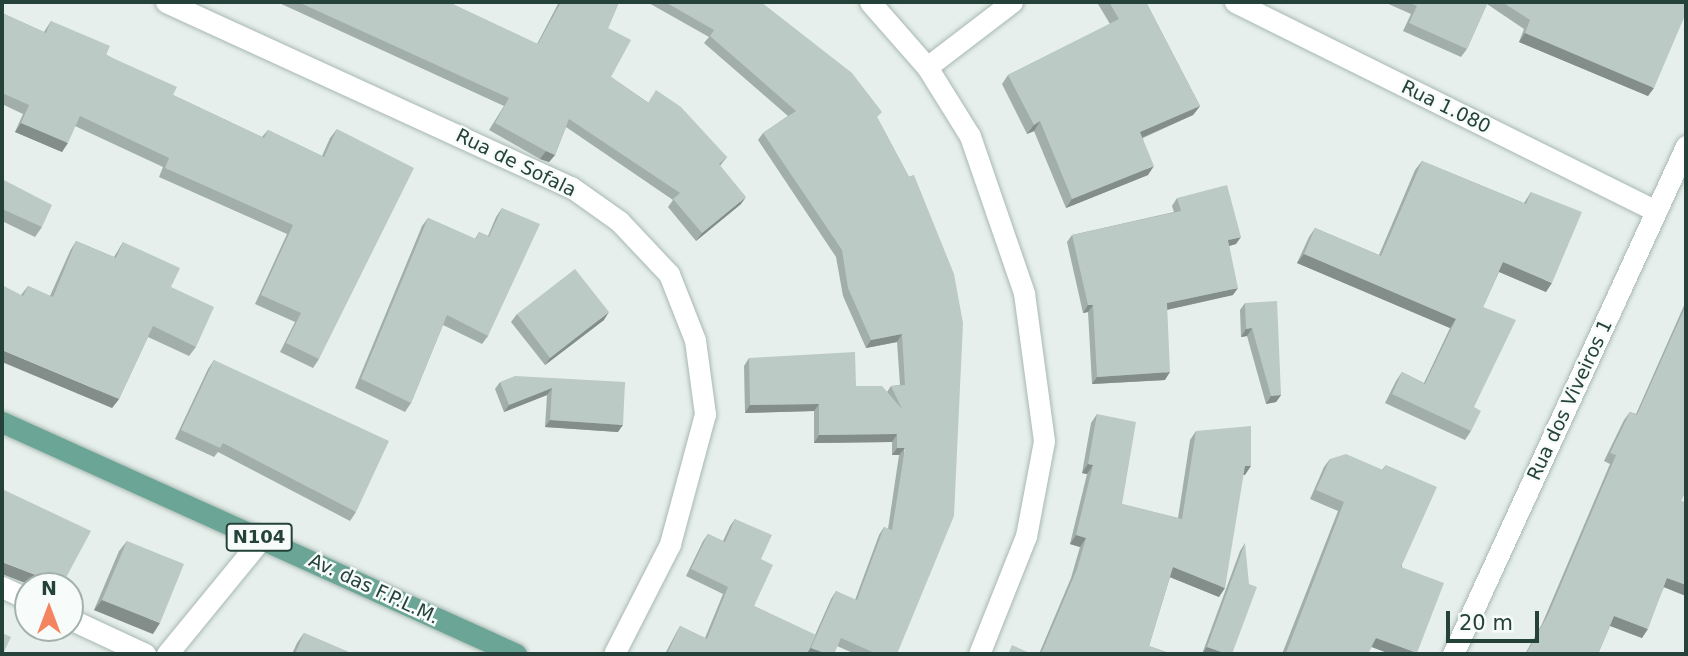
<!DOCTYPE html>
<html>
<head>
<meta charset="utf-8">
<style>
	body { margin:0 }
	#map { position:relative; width:1688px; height:656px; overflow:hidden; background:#e6efeb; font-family:"DejaVu Sans",sans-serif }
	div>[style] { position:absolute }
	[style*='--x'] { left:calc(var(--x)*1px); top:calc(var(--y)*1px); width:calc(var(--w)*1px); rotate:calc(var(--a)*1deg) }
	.roads { filter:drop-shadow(0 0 2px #a8b8b2) drop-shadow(0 0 2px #a8b8b2) }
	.minor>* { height:21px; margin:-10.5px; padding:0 10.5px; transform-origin:10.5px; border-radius:10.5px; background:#fff }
	.primary>* { height:21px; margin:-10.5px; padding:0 10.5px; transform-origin:10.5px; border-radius:10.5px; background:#6aa596 }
	.wall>* { inset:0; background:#a1aea9 }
	.shaded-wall>* { inset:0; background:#838d89 }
	.building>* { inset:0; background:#bbcac4 }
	span { translate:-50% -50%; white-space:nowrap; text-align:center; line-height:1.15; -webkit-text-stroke:5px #f7fbf9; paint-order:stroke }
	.shield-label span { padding:2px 5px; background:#f7fbf9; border:2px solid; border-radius:5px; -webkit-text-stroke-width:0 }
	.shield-label { font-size:18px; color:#24423a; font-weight:700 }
	.street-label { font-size:19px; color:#24423a }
	.frame { position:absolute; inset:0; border:4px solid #24423a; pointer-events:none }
	.north { position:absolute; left:14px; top:572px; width:70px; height:70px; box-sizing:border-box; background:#f7fbf9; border:2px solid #a3b1ad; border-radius:50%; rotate:0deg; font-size:19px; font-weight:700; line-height:28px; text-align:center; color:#24423a }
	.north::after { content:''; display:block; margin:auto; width:24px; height:32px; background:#f4845f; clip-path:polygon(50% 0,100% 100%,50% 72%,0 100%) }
	.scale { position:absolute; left:1446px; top:611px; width:93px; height:32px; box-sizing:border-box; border:4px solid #24423a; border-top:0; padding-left:9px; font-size:21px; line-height:24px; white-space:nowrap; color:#24423a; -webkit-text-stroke:5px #f7fbf9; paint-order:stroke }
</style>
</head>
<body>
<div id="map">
	<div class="roads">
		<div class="minor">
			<div style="--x:166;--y:2;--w:445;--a:24.6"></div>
			<div style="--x:571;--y:187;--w:59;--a:35.3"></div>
			<div style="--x:619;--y:221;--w:73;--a:46.7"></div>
			<div style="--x:669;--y:274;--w:71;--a:68.5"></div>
			<div style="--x:695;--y:340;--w:75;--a:82.3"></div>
			<div style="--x:705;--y:414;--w:135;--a:105.1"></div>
			<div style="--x:670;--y:544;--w:123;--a:117"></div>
			<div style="--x:870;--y:2;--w:86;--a:48.8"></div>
			<div style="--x:927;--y:67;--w:81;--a:58.1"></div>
			<div style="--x:970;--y:136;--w:166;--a:71"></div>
			<div style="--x:1024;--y:293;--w:149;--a:82.3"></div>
			<div style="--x:1044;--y:441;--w:97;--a:100.7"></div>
			<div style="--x:1026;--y:536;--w:127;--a:111.7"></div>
			<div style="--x:1235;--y:2;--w:470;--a:26.4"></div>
			<div style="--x:927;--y:67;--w:107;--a:-37.4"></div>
			<div style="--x:2;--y:587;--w:29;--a:25"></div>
			<div style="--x:70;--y:619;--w:83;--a:25"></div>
			<div style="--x:167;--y:654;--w:150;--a:-50.7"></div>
			<div style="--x:1453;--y:654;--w:559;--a:-65.36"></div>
		</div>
		<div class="primary">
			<div style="--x:2;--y:422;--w:564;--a:24.29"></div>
		</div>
	</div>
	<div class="wall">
		<div style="clip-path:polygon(277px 2px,448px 2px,537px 44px,559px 2px,619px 2px,608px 28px,611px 77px,727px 157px,720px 166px,741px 204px,696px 241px,668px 207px,673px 200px,566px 127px,555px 155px,549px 162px,540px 159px,489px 130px,504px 106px)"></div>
		<div style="clip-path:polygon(647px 2px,761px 2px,878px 119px,909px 177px,914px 175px,897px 654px,855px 654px,837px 646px,834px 654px,665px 654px,676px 633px,680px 626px,705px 638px,723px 594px,686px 576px,703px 541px,708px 534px,723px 541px,730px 526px,735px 519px,761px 559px,754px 606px,815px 635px,831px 599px,836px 591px,855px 600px,879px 535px,884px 527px,888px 529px,899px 455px,892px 455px,892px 442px,814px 443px,814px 411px,745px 413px,744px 366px,749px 358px,856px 386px,887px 392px,891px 386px,900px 385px,897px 342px,866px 348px,843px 296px,836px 257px,758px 140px,763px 133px,788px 116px,704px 43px,709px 37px)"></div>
		<div style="clip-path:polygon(1100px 2px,1146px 2px,1200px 106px,1193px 115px,1143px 138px,1148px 175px,1066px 208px,1034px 131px,1027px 134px,1002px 84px,1008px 75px,1110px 24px,1098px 4px)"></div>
		<div style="clip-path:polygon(1384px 2px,1683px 2px,1648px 96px,1519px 42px,1524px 29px,1487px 4px,1467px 49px,1461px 57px,1403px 31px,1411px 14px)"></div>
		<div style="clip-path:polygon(2px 13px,44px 32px,51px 21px,173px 95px,262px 137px,268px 130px,322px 156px,330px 138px,337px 129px,319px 359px,313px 368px,280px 352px,295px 322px,255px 304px,287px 234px,159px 177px,163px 167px,75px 126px,62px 152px,15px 132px,23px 114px,2px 104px)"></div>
		<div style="clip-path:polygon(1422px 161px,1524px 203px,1531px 192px,1546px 292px,1499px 272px,1483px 307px,1471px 431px,1465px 440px,1385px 403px,1396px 381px,1402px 372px,1424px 383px,1450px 328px,1297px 263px,1309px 237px,1315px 228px,1379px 255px,1415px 170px)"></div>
		<div style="clip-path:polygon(2px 179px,42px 227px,35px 237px,2px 221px)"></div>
		<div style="clip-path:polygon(1177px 198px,1236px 244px,1229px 246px,1233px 295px,1167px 310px,1165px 380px,1092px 384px,1088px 312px,1083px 313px,1067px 242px,1072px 235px,1174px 212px,1172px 206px)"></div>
		<div style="clip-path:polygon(502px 208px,488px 336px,482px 344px,443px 325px,411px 403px,405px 412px,355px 388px,422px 226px,428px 218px,475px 239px,479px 232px,488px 236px,496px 217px)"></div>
		<div style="clip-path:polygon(76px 241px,114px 257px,123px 242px,171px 287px,196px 347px,189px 356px,148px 337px,119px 399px,112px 408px,21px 295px,28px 286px,50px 296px,70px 251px)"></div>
		<div style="clip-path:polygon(1686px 301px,1686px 490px,1681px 501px,1686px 596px,1664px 587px,1642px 638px,1610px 626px,1598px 654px,1525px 654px,1542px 624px,1610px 464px,1604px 461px,1624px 420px,1630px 412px,1636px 414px)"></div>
		<div style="clip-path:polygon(1245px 303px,1281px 395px,1276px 402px,1266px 404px,1247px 336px,1241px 337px,1240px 310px)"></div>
		<div style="clip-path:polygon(517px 314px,604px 320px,545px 365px,511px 322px)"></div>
		<div style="clip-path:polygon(214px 360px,356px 512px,350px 521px,218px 452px,214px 457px,175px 439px,208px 369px)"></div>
		<div style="clip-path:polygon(500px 382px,625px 382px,618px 432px,545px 427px,547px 395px,504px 412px,495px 389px)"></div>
		<div style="clip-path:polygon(1097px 414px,1122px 504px,1178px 518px,1190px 440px,1196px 431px,1245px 475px,1243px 475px,1219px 597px,1170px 577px,1149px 646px,1172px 654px,1039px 654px,1071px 578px,1080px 547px,1070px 544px,1087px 474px,1082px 473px,1091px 423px)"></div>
		<div style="clip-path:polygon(1330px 459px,1382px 470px,1386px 465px,1416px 654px,1390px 654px,1371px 647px,1368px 654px,1282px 654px,1338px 511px,1310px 499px,1324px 467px)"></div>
		<div style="clip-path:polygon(127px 541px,153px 634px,94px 610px,119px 551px)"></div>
		<div style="clip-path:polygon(1245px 543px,1232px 654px,1202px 654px,1240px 551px)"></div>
		<div style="clip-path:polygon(304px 633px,353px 654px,292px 654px,297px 643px)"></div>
	</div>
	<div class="shaded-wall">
		<div style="clip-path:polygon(1525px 33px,1654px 88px,1648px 96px,1519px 42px)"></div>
		<div style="clip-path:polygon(1200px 106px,1193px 115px,1134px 141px,1140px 132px)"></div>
		<div style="clip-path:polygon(1040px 121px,1034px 131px,1027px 134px,1034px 125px)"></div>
		<div style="clip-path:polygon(21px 123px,68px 143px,62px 152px,15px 132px)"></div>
		<div style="clip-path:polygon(546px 151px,555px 155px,549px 162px,540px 159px)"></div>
		<div style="clip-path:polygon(1154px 166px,1148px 175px,1066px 208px,1072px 199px)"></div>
		<div style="clip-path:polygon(746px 197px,741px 204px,696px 241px,702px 233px)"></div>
		<div style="clip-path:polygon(1241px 237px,1236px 244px,1222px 248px,1228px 240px)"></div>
		<div style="clip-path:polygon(1304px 254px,1456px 319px,1450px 328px,1297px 263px)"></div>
		<div style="clip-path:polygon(1503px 262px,1552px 283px,1546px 292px,1497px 271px)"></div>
		<div style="clip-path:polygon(1238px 288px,1233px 295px,1161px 311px,1167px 303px)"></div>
		<div style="clip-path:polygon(1088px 305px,1093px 305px,1088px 312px,1083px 313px)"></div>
		<div style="clip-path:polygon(609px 312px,604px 320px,545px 365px,550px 358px)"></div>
		<div style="clip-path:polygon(1252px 328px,1247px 336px,1241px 337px,1246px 329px)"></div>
		<div style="clip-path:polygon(902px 334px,897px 342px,866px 348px,871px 340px)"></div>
		<div style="clip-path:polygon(2px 350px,119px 399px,112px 408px,2px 362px)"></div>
		<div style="clip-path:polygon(1170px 372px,1165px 380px,1092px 384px,1097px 377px)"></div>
		<div style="clip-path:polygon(552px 388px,547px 395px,504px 412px,509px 405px)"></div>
		<div style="clip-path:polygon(1281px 395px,1276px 402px,1266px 404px,1271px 396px)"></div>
		<div style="clip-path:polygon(819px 404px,814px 411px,745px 413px,750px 405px)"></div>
		<div style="clip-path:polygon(550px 420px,623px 425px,618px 432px,545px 427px)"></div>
		<div style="clip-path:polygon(897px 434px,892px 442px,814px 443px,819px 435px)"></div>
		<div style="clip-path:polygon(897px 448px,905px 448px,899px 455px,892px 455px)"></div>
		<div style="clip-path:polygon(1088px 464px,1093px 465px,1087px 474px,1082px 473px)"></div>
		<div style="clip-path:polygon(1245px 466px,1251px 466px,1245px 475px,1238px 475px)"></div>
		<div style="clip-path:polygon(1076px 535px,1086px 538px,1080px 547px,1070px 544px)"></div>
		<div style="clip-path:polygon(2px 562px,62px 585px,33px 586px,2px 574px)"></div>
		<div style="clip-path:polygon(1173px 567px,1225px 588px,1219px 597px,1167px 576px)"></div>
		<div style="clip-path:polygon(1667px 578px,1686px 585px,1686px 596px,1661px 586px)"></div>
		<div style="clip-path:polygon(102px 600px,160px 623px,153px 634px,94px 610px)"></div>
		<div style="clip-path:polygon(1614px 616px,1648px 629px,1642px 638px,1608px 625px)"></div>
		<div style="clip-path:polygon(1376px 638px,1417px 653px,1416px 654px,1390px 654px,1370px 646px)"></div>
		<div style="clip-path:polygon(1207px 647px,1227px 654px,1202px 654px)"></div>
		<div style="clip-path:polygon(811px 648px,827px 654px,806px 654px)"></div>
	</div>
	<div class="building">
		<div style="clip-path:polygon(298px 2px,448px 2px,538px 44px,561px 2px,619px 2px,608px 28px,631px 40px,611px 77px,648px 103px,656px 90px,681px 107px,727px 157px,719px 164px,746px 197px,702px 233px,673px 199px,680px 193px,569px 119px,555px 155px,546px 151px,495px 123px,509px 98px)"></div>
		<div style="clip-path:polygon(665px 2px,761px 2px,852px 73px,882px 112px,877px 117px,909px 177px,914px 175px,954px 274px,963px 323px,954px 516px,897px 654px,877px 654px,841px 638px,834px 654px,827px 654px,811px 648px,836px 591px,857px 600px,884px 527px,892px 530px,905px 448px,897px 448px,897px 434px,819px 435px,819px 404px,750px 405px,749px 358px,855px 352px,856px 386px,882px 386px,902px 409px,891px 386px,905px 385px,902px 334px,871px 340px,848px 288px,842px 250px,763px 133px,796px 111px,710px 36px,714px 30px)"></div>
		<div style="clip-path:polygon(1109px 2px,1146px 2px,1200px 106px,1140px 132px,1154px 166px,1072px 199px,1040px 121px,1034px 125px,1008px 75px,1119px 19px)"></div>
		<div style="clip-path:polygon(1408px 2px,1488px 2px,1467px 49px,1409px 23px,1417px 6px)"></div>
		<div style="clip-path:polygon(1502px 2px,1683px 2px,1686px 3px,1686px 13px,1654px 88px,1525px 33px,1530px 20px)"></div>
		<div style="clip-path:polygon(2px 13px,46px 33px,51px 21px,110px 46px,106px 55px,177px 87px,173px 95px,264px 138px,268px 130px,324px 157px,337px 129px,414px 168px,319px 359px,286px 343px,301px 313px,261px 295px,293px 225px,165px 168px,169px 158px,80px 116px,68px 143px,21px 123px,29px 105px,2px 93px)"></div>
		<div style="clip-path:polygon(1422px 161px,1526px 204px,1531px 192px,1582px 212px,1552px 283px,1503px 262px,1483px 307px,1516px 320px,1474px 407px,1481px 411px,1471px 431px,1392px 394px,1402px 372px,1425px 384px,1456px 319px,1304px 254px,1315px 228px,1381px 256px)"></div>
		<div style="clip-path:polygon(2px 179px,52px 205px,42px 227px,2px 209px)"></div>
		<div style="clip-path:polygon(1227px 185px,1241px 237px,1228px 240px,1238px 288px,1167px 303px,1170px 372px,1097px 377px,1093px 305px,1088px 305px,1072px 235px,1181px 211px,1177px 198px)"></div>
		<div style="clip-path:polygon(502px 208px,540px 224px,488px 336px,447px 315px,411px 403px,361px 379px,428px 218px,476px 239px,479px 232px,489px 237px)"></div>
		<div style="clip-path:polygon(76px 241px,116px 258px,123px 242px,180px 268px,171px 287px,214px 307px,196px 347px,153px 326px,119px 399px,2px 350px,2px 285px,23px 296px,28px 286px,53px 297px)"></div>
		<div style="clip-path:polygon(575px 269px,609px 312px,550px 358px,517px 314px)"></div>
		<div style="clip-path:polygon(1277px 301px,1281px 395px,1271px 396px,1252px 328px,1246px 329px,1245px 303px)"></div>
		<div style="clip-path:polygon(1686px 305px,1686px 490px,1681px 501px,1686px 502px,1686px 585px,1667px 578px,1648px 629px,1614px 616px,1598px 654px,1526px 654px,1548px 615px,1616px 455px,1610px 453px,1630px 412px,1637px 415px)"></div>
		<div style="clip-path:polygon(214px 360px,389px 441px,356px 512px,223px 443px,220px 448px,181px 430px)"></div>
		<div style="clip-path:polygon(515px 376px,625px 382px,623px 425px,550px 420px,552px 388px,509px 405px,500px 382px)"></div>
		<div style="clip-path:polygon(1097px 414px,1136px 422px,1122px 504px,1182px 519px,1196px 431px,1251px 426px,1251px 466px,1245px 466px,1225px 588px,1173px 567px,1149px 646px,1172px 654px,1041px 654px,1077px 569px,1086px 538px,1076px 535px,1093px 465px,1088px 464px)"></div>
		<div style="clip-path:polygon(1346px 454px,1383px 470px,1386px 465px,1437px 487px,1401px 567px,1444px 583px,1417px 653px,1376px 638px,1368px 654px,1289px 654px,1286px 653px,1344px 502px,1316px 490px,1330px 459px)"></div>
		<div style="clip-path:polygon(2px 489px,91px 531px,62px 585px,2px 562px)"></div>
		<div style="clip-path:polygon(735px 519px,772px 535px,761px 559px,773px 565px,754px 606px,816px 635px,807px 654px,667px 654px,680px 626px,707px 639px,728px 587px,691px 569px,708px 534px,725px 542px)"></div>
		<div style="clip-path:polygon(127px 541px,184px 564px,160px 623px,102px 600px)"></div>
		<div style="clip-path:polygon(1245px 543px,1249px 584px,1257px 587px,1232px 654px,1227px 654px,1207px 647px)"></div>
		<div style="clip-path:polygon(2px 633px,11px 637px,3px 654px,2px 654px)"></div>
		<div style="clip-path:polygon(304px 633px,353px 654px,295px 654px)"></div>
		<div style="clip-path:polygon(1012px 645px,1032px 654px,1008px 654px)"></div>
	</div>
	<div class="shield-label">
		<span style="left:259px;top:537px">N104</span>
	</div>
	<div class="street-label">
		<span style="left:1446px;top:107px;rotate:26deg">Rua 1.080</span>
		<span style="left:516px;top:163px;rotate:26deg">Rua de Sofala</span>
		<span style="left:1570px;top:400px;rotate:-65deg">Rua dos Viveiros 1</span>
		<span style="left:374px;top:589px;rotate:25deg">Av. das F.P.L.M.</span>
	</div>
	<div class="frame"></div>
	<div class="north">N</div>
	<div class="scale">20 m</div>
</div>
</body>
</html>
